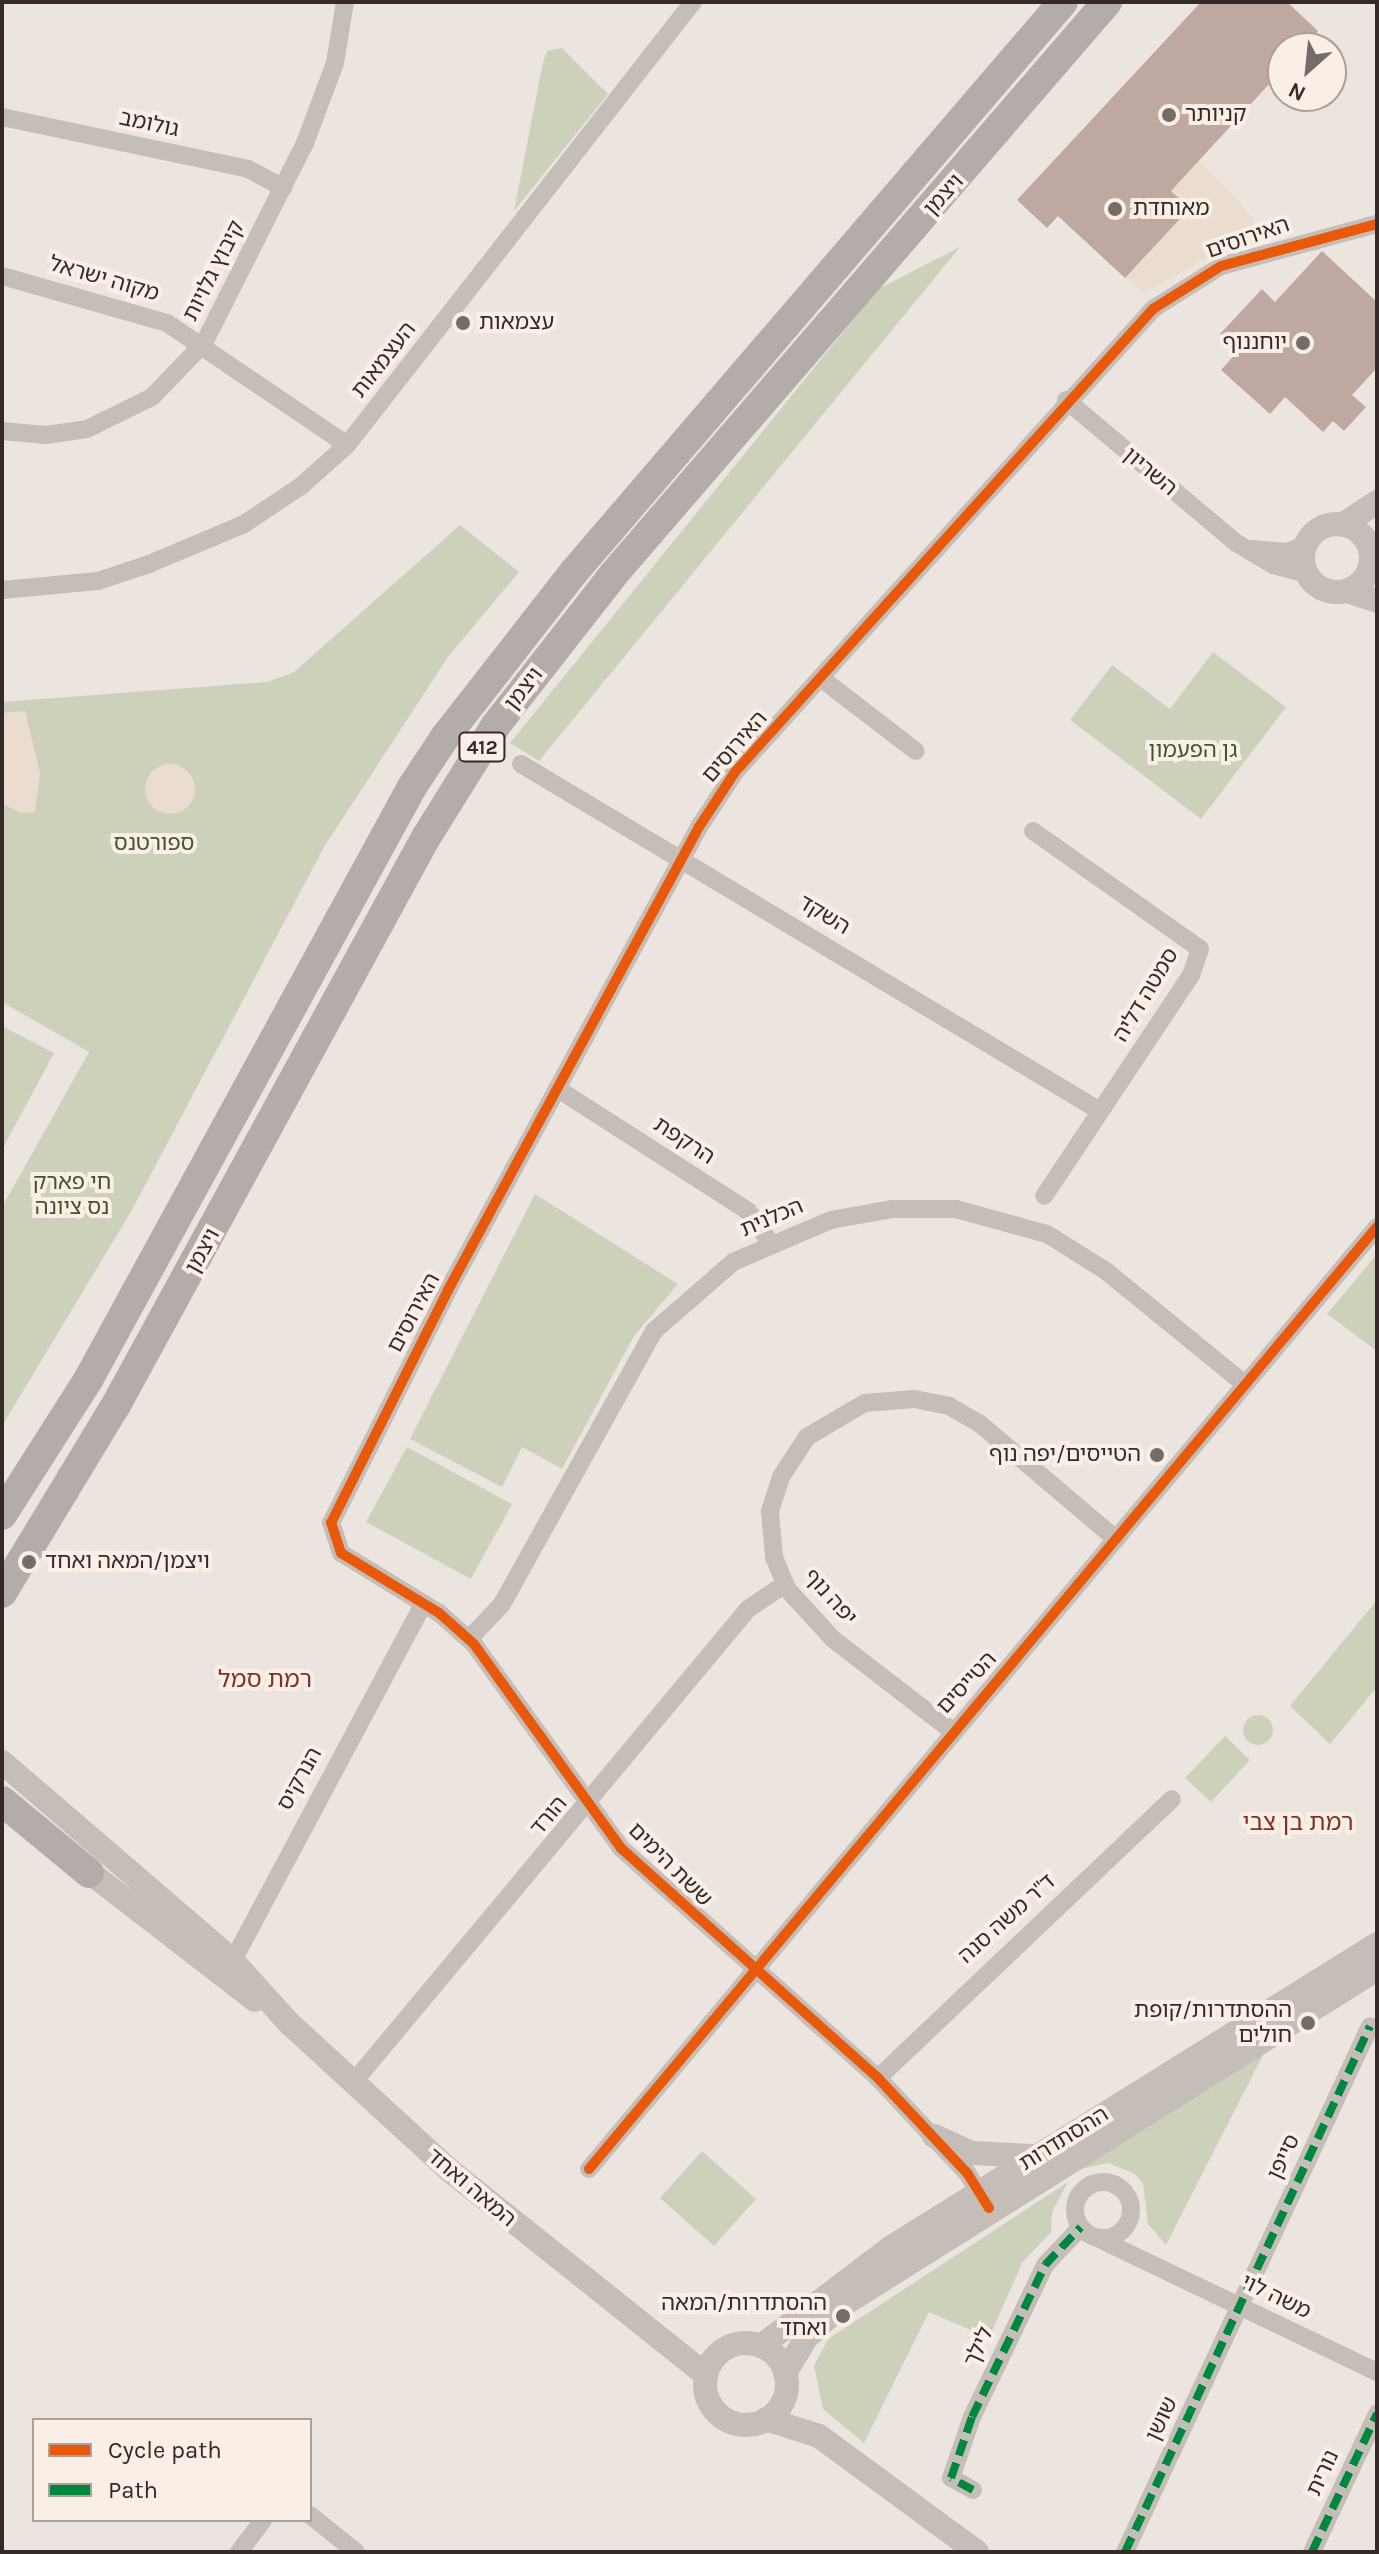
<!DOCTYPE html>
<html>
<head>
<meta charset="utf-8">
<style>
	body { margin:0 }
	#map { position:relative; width:1379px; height:2554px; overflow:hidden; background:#ece5df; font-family:Karla,"Noto Sans Hebrew",sans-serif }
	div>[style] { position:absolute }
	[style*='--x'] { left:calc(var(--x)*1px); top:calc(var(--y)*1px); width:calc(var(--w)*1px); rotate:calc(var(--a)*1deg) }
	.green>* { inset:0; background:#ced1b9 }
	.round { border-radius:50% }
	.plaza>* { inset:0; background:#eadcce }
	.building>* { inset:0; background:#bfa8a1 }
	.minor>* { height:18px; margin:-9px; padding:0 9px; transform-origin:9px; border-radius:9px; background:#c5bdb8 }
	.minor>.ring { margin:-9px; padding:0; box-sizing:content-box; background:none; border:18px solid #c5bdb8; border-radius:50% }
	.tertiary>* { height:24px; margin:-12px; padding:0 12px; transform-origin:12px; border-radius:12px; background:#c5bdb8 }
	.tertiary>.ring { margin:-12px; padding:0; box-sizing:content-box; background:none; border:24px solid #c5bdb8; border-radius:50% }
	.primary>* { height:30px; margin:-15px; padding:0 15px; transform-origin:15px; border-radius:15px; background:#b3aca8 }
	.quiet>* { height:8px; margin-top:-4px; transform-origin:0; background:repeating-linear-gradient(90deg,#00873e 0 16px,transparent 0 24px) }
	.cycleway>* { height:10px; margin:-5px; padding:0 5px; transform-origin:5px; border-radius:5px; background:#e8590c }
	.dots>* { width:22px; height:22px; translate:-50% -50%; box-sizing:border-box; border:4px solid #f9efe6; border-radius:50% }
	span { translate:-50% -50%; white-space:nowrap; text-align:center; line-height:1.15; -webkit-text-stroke:8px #f9efe6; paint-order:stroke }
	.shield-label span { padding:2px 6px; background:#f9efe6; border:2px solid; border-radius:6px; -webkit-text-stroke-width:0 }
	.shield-label { font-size:20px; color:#352a27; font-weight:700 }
	.poi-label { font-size:22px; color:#352a27 }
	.left { translate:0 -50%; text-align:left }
	.right { translate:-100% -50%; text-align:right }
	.street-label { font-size:22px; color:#352a27 }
	.park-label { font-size:22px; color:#47532b }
	.neighbourhood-label { font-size:24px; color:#823222 }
	.frame { position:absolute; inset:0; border:4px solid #352a27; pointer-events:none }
	.legend { position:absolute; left:32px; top:2418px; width:280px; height:104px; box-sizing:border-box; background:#f9efe6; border:2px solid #aba09a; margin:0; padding:10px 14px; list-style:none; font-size:24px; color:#352a27 }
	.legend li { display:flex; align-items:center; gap:16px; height:40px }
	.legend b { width:40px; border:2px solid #aba09a }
	.north { position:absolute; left:1267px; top:32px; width:80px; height:80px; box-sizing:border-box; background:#f9efe6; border:2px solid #aba09a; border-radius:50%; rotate:207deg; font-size:22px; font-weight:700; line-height:32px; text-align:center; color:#352a27 }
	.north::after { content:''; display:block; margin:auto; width:28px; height:36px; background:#756b67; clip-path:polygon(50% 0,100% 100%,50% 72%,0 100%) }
</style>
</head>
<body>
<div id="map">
	<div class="green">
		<div style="clip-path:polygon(562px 48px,608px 94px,514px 211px,543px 62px,547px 51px)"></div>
		<div style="clip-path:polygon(960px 247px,539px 761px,510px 743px,878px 289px)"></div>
		<div style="clip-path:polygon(460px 525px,519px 572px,448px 657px,324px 847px,132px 1210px,2px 1426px,2px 1207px,89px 1052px,2px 1002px,2px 702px,267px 682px,294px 672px)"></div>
		<div style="clip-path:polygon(1213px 652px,1286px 707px,1201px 819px,1070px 720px,1112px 665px,1170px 709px)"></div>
		<div style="clip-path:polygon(2px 1026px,54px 1053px,2px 1150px)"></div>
		<div style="clip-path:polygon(535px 1194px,678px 1284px,634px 1336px,562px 1469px,522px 1447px,502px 1487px,410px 1439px)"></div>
		<div style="clip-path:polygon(1377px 1254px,1377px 1351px,1327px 1314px)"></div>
		<div style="clip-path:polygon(407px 1447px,512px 1504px,471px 1579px,366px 1522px)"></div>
		<div style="clip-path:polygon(1377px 1600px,1377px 1687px,1330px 1744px,1290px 1706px)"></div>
		<div class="round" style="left:1243px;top:1715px;width:30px;height:30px"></div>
		<div style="clip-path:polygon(1225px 1736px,1250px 1760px,1211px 1802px,1185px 1778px)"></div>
		<div style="clip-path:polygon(1266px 2049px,1166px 2245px,1148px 2224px,1143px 2184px,1135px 2174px,1108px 2163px,1081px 2169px)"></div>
		<div style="clip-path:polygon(702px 2151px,756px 2199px,714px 2246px,660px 2198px)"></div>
		<div style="clip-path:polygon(1068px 2182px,1052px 2212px,1051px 2232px,1022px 2263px,989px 2338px,929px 2312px,864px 2443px,823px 2409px,814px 2366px,828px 2339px)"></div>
	</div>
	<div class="plaza">
		<div style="clip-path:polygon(1199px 161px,1238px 200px,1254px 220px,1254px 232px,1144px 293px,1125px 278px,1190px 208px,1171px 191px)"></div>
		<div style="clip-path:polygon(25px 711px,40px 773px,35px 812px,20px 813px,2px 803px,2px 713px)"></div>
		<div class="round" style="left:145px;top:764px;width:50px;height:50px"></div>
	</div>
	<div class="building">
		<div style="clip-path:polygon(1201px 2px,1287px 2px,1318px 31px,1303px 48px,1283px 48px,1283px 69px,1171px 191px,1190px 208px,1125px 278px,1058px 216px,1047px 228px,1017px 200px)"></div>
		<div style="clip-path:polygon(1322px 251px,1377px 302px,1377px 368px,1352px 395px,1366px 407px,1344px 431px,1333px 421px,1323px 432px,1285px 397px,1270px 414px,1221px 370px,1238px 351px,1220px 334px,1262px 289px,1275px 302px)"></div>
	</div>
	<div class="minor">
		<div style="--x:2;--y:117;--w:251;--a:11.9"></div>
		<div style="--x:248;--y:169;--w:40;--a:28"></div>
		<div style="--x:2;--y:276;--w:172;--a:15.9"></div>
		<div style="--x:167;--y:323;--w:217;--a:34.1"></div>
		<div style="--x:1066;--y:400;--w:221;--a:40"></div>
		<div style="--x:1235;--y:542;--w:44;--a:31.2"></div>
		<div style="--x:1273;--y:565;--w:35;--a:15"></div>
		<div style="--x:2;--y:431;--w:44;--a:5.2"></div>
		<div style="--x:46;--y:435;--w:41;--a:-8.3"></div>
		<div style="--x:87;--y:429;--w:72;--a:-26.2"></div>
		<div style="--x:152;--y:397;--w:75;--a:-46.1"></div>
		<div style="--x:204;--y:343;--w:224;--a:-63.2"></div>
		<div style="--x:305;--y:143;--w:85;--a:-69.4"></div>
		<div style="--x:335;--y:63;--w:62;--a:-80.7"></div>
		<div style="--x:1252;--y:549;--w:34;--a:5"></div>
		<div style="--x:1286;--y:552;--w:21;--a:-19"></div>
		<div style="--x:2;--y:590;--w:96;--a:-5.4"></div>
		<div style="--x:98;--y:581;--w:54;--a:-18.4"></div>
		<div style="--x:149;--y:564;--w:103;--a:-22.8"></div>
		<div style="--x:244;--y:524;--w:69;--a:-33.7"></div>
		<div style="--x:301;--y:486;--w:62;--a:-41.7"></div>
		<div style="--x:347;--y:445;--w:562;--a:-52.01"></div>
		<div style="--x:822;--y:679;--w:118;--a:37.5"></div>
		<div style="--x:521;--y:764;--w:675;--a:30.93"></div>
		<div style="--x:1033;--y:831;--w:204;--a:35.2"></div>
		<div style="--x:1200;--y:949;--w:28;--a:109"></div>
		<div style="--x:1191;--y:975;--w:265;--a:123.6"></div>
		<div style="--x:561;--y:1091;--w:222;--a:32.7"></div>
		<div style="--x:748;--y:1211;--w:39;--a:55"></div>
		<div style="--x:469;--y:1639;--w:48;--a:-46.7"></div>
		<div style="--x:502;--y:1604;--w:312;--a:-60.9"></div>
		<div style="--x:654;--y:1331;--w:105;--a:-41.1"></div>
		<div style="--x:733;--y:1262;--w:107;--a:-23.2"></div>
		<div style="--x:831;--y:1220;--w:63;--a:-10.1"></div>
		<div style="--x:893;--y:1209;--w:63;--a:0"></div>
		<div style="--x:956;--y:1209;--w:94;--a:15.4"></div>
		<div style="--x:1047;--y:1234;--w:70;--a:32.1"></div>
		<div style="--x:1106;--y:1271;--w:176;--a:39.2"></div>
		<div style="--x:951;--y:1730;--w:149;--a:-142.4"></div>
		<div style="--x:833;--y:1639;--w:68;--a:-132.6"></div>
		<div style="--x:787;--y:1589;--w:35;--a:-112"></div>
		<div style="--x:774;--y:1557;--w:46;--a:-95"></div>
		<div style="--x:770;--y:1511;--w:36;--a:-72"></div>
		<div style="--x:781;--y:1477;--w:48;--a:-57"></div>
		<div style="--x:807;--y:1437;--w:67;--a:-30.4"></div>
		<div style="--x:865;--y:1403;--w:49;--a:-4.7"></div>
		<div style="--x:914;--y:1399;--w:36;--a:11"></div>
		<div style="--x:949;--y:1406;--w:34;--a:30"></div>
		<div style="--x:979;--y:1423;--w:180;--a:40.3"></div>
		<div style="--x:229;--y:1968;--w:412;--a:-61.9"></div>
		<div style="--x:878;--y:2078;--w:405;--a:-43.5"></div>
		<div style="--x:352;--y:2084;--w:618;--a:-50.18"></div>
		<div style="--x:748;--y:1609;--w:45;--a:-34"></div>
		<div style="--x:589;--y:2169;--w:1228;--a:-50.09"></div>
		<div class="ring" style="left:1075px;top:2182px;width:38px;height:38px"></div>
		<div style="--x:986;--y:2203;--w:34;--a:-122"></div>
		<div style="--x:968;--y:2174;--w:132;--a:-133.2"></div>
		<div style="--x:878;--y:2078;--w:345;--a:-138.2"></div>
		<div style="--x:621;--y:1848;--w:251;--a:-125.8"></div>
		<div style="--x:474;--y:1644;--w:47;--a:-138.5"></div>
		<div style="--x:439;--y:1613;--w:115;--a:-148.5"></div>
		<div style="--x:341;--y:1553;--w:32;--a:-108"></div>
		<div style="--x:331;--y:1523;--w:261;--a:-63.3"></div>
		<div style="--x:448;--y:1290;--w:527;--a:-61.54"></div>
		<div style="--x:699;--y:827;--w:66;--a:-56.8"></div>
		<div style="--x:735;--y:772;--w:624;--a:-47.92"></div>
		<div style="--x:1153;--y:309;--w:80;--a:-32.3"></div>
		<div style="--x:1221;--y:266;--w:162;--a:-15.1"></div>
		<div style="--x:1093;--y:2236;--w:315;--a:25.6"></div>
		<div style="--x:973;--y:2490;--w:25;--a:-151"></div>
		<div style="--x:951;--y:2478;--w:65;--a:-71"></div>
		<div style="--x:972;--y:2417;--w:169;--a:-64.3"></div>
		<div style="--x:1045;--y:2265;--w:52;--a:-46.5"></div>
		<div style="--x:310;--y:2515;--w:59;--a:38.8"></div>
		<div style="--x:239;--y:2552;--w:40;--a:-53"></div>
		<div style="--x:1125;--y:2552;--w:580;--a:-65.02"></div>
		<div style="--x:1312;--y:2552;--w:153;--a:-64.8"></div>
	</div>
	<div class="tertiary">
		<div class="ring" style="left:1303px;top:524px;width:44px;height:44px"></div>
		<div style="--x:1342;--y:525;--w:42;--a:-33.3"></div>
		<div style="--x:1347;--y:591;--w:32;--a:18"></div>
		<div style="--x:2;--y:1762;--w:302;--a:40.7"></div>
		<div style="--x:231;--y:1959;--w:88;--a:47.8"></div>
		<div style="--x:290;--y:2024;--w:214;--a:42.5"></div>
		<div style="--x:448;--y:2169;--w:330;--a:38.6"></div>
		<div style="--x:75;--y:1861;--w:227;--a:37.7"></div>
		<div style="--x:934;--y:2136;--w:42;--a:24.1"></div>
		<div style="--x:972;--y:2153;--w:62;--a:2.8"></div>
		<div class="ring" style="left:705px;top:2343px;width:58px;height:58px"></div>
		<div style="--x:761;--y:2346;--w:162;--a:-37.2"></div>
		<div style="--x:890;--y:2248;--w:574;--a:-31.97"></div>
		<div style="--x:785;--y:2373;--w:41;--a:-59"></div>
		<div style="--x:806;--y:2338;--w:44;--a:-43.2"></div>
		<div style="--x:838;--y:2308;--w:637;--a:-32.17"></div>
		<div style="--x:766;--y:2419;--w:56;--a:17.8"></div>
		<div style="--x:819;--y:2436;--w:196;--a:36.3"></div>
	</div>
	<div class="primary">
		<div style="--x:2;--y:1515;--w:160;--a:-57.5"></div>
		<div style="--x:88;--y:1380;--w:676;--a:-61.35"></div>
		<div style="--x:412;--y:787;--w:60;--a:-56.6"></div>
		<div style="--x:445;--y:737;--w:208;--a:-52"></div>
		<div style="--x:573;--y:573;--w:752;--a:-49.37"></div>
		<div style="--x:2;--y:1593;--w:220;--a:-58.8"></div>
		<div style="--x:116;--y:1405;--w:645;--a:-61.37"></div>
		<div style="--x:425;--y:839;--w:134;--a:-58.1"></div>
		<div style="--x:496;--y:725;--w:190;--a:-52"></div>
		<div style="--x:613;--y:575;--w:757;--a:-49.23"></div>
		<div style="--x:2;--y:1801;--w:113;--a:39.6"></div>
	</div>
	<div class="quiet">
		<div style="--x:973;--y:2490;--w:25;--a:-151"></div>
		<div style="--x:951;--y:2478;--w:65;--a:-71"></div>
		<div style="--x:972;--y:2417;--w:169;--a:-64.3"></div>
		<div style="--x:1045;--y:2265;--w:52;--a:-46.5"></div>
		<div style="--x:1125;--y:2552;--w:580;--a:-65.02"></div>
		<div style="--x:1312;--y:2552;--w:153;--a:-64.8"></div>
	</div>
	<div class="cycleway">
		<div style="--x:589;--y:2169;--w:1228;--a:-50.09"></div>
		<div style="--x:989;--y:2208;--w:40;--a:-122"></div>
		<div style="--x:968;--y:2174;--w:132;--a:-133.2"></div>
		<div style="--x:878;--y:2078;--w:345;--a:-138.2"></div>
		<div style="--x:621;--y:1848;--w:251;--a:-125.8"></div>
		<div style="--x:474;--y:1644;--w:47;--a:-138.5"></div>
		<div style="--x:439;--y:1613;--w:115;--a:-148.5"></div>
		<div style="--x:341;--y:1553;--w:32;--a:-108"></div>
		<div style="--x:331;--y:1523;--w:261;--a:-63.3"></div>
		<div style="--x:448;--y:1290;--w:527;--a:-61.54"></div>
		<div style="--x:699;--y:827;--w:66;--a:-56.8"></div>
		<div style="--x:735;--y:772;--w:624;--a:-47.92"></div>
		<div style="--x:1153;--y:309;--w:80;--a:-32.3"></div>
		<div style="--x:1221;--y:266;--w:162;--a:-15.1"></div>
	</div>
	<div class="dots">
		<div style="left:1169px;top:115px;background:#756b67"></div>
		<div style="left:1115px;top:209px;background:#756b67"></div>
		<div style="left:463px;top:323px;background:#756b67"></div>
		<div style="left:1303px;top:343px;background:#756b67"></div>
		<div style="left:1157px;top:1455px;background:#756b67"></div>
		<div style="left:29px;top:1562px;background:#756b67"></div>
		<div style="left:1308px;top:2023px;background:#756b67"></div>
		<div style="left:843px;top:2316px;background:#756b67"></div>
	</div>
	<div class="shield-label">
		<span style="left:482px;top:747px">412</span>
	</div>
	<div class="poi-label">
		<span class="left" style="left:1185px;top:115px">קניותר</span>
		<span class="left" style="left:1133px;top:209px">מאוחדת</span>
		<span class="left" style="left:479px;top:323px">עצמאות</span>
		<span class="right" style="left:1287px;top:343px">יוחננוף</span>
		<span class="right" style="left:1141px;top:1455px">הטייסים/יפה נוף</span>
		<span class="left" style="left:45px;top:1562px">ויצמן/המאה ואחד</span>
		<span class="right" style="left:1292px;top:2023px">ההסתדרות/קופת<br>חולים</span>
		<span class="right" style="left:827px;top:2316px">ההסתדרות/המאה<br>ואחד</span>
	</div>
	<div class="street-label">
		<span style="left:149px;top:124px;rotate:12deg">גולומב</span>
		<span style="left:944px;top:195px;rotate:-48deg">ויצמן</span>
		<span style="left:1248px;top:238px;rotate:-19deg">האירוסים</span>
		<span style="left:214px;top:271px;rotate:-63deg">קיבוץ גלויות</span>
		<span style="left:104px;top:279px;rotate:16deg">מקוה ישראל</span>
		<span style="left:384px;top:360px;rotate:-52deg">העצמאות</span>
		<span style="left:1150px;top:472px;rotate:40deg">השריון</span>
		<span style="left:524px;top:689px;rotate:-52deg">ויצמן</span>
		<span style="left:735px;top:747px;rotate:-49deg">האירוסים</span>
		<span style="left:824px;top:915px;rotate:31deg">השקד</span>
		<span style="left:1146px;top:995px;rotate:-59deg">סמטה דליה</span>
		<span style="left:684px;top:1141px;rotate:33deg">הרקפת</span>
		<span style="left:772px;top:1218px;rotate:-23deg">הכלנית</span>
		<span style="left:203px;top:1251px;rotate:-61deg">ויצמן</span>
		<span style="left:414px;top:1313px;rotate:-62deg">האירוסים</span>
		<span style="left:830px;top:1597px;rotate:48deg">יפה נוף</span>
		<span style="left:967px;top:1683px;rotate:-47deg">הטייסים</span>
		<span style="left:300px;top:1779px;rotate:-61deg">הנרקיס</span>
		<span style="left:549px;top:1816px;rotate:-50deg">הורד</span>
		<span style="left:670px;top:1865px;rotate:45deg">ששת הימים</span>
		<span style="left:1007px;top:1919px;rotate:-42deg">ד"ר משה סנה</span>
		<span style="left:1064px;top:2139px;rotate:-32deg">ההסתדרות</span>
		<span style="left:1284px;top:2157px;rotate:-65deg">סייפן</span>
		<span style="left:471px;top:2188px;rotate:40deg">המאה ואחד</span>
		<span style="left:1276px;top:2297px;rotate:26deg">משה לוי</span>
		<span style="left:979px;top:2347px;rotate:-65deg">לילך</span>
		<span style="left:1162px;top:2419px;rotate:-65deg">שושן</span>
		<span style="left:1323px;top:2473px;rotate:-65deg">נורית</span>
	</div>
	<div class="park-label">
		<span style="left:1193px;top:751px">גן הפעמון</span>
		<span style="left:154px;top:844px">ספורטנס</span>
		<span style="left:72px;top:1195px">חי פארק<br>נס ציונה</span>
	</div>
	<div class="neighbourhood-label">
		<span style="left:265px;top:1680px">רמת סמל</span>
		<span style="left:1298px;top:1823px">רמת בן צבי</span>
	</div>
	<div class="frame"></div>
	<ul class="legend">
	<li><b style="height:10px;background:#e8590c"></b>Cycle path</li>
	<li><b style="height:10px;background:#00873e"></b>Path</li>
	</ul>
	<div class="north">N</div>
</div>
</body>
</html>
